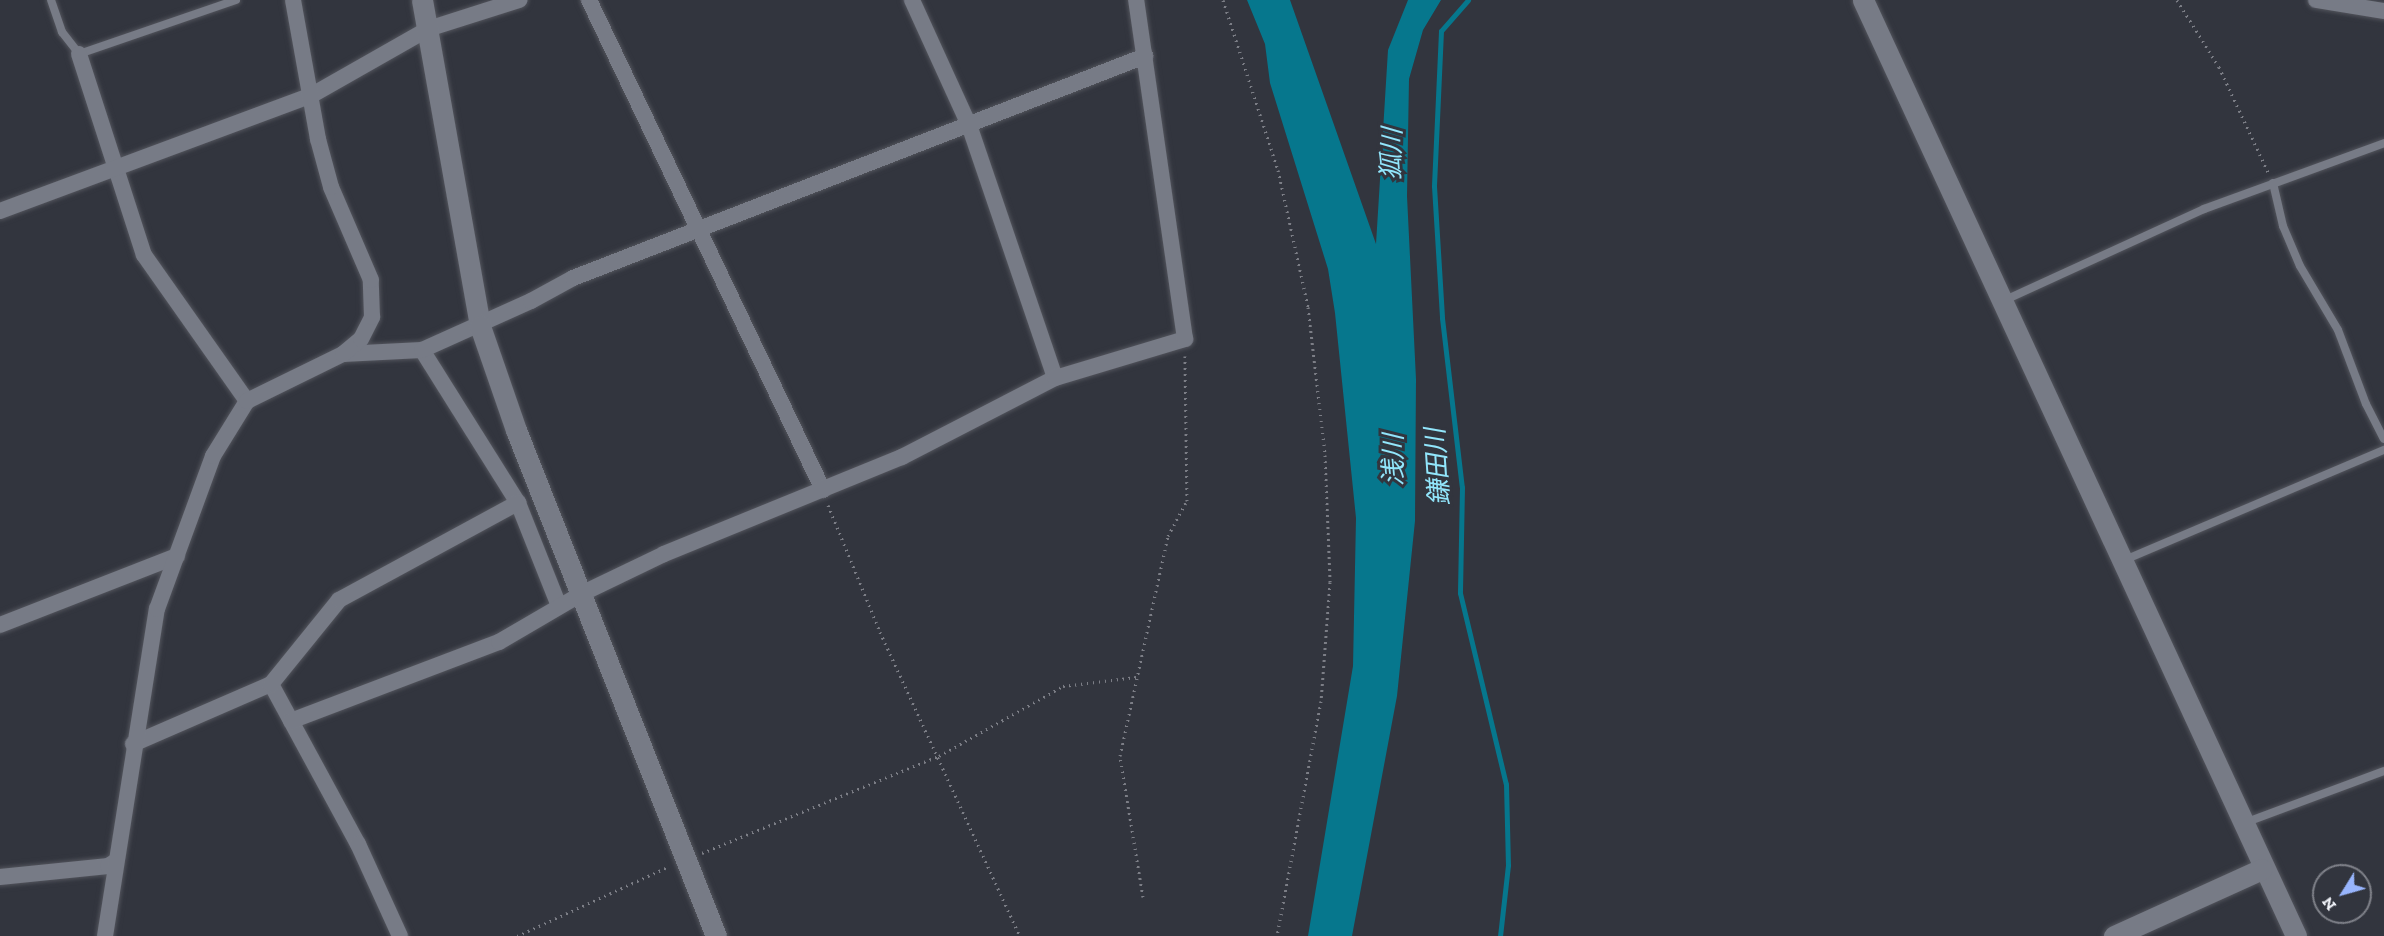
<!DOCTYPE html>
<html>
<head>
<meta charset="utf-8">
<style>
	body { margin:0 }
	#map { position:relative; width:2384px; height:936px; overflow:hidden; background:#32353e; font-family:"Zilla Slab","Noto Sans JP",serif }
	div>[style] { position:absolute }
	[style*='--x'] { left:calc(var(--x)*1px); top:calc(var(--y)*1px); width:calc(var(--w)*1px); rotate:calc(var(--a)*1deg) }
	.water>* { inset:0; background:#06778d }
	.stream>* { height:5px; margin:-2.5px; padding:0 2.5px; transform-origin:2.5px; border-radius:2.5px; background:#06778d }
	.path>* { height:3px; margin-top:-1.5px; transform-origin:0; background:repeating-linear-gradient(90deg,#7c7e86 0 1.5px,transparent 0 6px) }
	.roads { filter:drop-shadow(0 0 2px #52545c) drop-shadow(0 0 2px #52545c) }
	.service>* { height:8px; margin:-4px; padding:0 4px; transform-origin:4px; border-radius:4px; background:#777b86 }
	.minor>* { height:16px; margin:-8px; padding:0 8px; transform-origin:8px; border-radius:8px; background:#777b86 }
	.tertiary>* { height:21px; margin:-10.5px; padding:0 10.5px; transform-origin:10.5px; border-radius:10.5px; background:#777b86 }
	span { translate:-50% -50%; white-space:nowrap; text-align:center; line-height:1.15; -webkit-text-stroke:6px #32353e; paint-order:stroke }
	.water-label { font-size:26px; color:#92e6fc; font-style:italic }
	.north { position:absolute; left:2312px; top:864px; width:60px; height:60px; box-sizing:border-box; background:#32353e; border:2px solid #7f8189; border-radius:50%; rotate:233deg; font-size:16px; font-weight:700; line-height:24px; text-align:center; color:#f2f4fa }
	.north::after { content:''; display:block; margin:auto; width:21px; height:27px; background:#98b5fd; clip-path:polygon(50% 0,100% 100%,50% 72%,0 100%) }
</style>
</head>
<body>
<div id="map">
	<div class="water">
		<div style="clip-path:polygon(1247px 0,1290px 0,1376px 244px,1388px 50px,1408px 0,1441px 0,1423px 30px,1409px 79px,1407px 196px,1416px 379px,1415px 521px,1397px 696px,1352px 936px,1308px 936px,1353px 666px,1356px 518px,1335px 313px,1328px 269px,1270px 83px,1265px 44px)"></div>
	</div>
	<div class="stream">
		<div style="--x:1468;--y:0;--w:41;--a:131.1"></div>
		<div style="--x:1441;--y:31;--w:155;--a:92.6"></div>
		<div style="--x:1434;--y:186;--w:132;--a:86.5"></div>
		<div style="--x:1442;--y:318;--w:170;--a:83.3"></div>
		<div style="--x:1462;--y:487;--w:106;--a:91.1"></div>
		<div style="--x:1460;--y:593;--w:196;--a:76.5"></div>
		<div style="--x:1506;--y:784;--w:81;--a:88.6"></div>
		<div style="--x:1508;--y:865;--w:71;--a:96.4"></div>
	</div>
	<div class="path">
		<div style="--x:1223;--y:0;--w:179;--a:72.1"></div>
		<div style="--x:1278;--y:170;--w:140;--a:77.6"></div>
		<div style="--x:1308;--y:307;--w:149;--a:83.4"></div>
		<div style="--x:1325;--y:455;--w:127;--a:87.7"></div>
		<div style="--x:1330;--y:582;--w:119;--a:94.3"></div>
		<div style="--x:1321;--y:701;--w:239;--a:100.6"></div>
		<div style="--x:2177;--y:0;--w:79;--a:57.9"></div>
		<div style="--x:2219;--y:67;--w:118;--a:65"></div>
		<div style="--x:828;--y:505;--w:137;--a:67.7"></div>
		<div style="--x:880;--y:632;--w:335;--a:65.3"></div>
		<div style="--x:702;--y:853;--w:256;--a:-22.3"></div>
		<div style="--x:939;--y:756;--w:142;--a:-29.4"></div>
		<div style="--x:1063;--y:686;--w:74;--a:-7"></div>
		<div style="--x:1143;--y:897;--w:143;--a:-99.3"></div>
		<div style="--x:1120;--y:756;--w:225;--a:-77.7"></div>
		<div style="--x:1168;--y:536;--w:40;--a:-62"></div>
		<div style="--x:1187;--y:501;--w:145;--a:-90.8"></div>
		<div style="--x:517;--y:936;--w:166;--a:-24.6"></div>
	</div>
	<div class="roads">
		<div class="service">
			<div style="--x:51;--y:0;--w:34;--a:71"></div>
			<div style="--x:62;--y:32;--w:28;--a:52"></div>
			<div style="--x:79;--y:54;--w:166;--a:-19"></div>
			<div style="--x:2273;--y:183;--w:44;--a:76.9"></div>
			<div style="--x:2283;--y:226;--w:43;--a:67"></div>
			<div style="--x:2300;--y:266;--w:74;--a:59.3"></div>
			<div style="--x:2338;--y:330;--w:79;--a:69.3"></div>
			<div style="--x:2366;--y:404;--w:39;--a:63"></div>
			<div style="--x:2003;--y:301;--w:221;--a:-24.6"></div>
			<div style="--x:2204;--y:209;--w:192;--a:-20.1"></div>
			<div style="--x:2122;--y:561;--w:285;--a:-23"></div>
			<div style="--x:2244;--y:823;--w:149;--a:-20.4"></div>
		</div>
		<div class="minor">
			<div style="--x:589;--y:0;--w:543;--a:64.47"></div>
			<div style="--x:912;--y:0;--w:137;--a:65.5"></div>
			<div style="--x:969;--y:125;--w:267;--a:71.2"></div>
			<div style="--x:2316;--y:0;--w:69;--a:9.2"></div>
			<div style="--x:79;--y:54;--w:211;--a:72.1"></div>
			<div style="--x:144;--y:255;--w:179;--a:54.8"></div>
			<div style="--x:0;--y:211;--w:333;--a:-20.4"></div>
			<div style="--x:312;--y:95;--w:133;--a:-29.6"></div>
			<div style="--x:428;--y:29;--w:96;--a:-17.7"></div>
			<div style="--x:422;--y:350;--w:181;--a:57.9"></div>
			<div style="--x:518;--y:503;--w:111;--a:68.3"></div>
			<div style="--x:343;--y:354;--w:79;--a:-2.9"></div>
			<div style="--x:422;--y:350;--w:120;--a:-24.2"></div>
			<div style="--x:531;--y:301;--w:48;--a:-28.7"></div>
			<div style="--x:573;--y:278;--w:614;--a:-21.21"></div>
			<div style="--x:0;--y:625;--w:190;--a:-21.3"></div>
			<div style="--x:271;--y:684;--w:182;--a:61.5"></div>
			<div style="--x:358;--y:844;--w:101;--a:65.5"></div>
			<div style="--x:291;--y:721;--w:222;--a:-20.8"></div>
			<div style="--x:499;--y:642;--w:95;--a:-30.3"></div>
			<div style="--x:581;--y:594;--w:92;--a:-25.7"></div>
			<div style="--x:664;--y:554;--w:257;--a:-22.2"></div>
			<div style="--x:902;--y:457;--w:172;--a:-27.3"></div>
			<div style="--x:1055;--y:378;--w:136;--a:-16.7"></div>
			<div style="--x:1185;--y:339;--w:343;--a:-98.2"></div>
			<div style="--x:133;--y:744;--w:150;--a:-23.5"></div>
			<div style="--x:271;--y:684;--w:108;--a:-51"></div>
			<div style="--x:339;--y:600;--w:204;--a:-28.5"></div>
			<div style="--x:0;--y:877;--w:109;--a:-5.8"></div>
			<div style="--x:108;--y:866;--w:9;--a:-32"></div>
			<div style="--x:105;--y:936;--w:331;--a:-81"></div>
			<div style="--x:157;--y:609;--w:163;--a:-69.9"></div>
			<div style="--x:213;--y:456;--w:65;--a:-58.3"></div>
			<div style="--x:247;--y:401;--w:107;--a:-26.1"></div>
			<div style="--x:343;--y:354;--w:23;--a:-40"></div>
			<div style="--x:361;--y:339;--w:25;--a:-63"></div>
			<div style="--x:372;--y:317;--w:37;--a:-92"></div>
			<div style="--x:371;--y:280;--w:101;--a:-113.3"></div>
			<div style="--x:331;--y:187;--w:50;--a:-105.2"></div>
			<div style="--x:318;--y:139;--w:141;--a:-100.2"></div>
		</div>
		<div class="tertiary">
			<div style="--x:422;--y:0;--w:331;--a:79.9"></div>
			<div style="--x:480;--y:326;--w:110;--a:70.9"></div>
			<div style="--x:516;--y:430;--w:544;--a:68.43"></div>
			<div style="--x:1863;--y:0;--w:1031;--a:65.17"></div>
			<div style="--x:2114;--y:936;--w:162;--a:-24.4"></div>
		</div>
	</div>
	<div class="water-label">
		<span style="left:1392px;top:154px;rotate:-88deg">狐川</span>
		<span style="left:1394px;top:460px;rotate:-90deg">浅川</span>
		<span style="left:1438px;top:467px;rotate:-94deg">鎌田川</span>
	</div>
	<div class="north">N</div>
</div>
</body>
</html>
